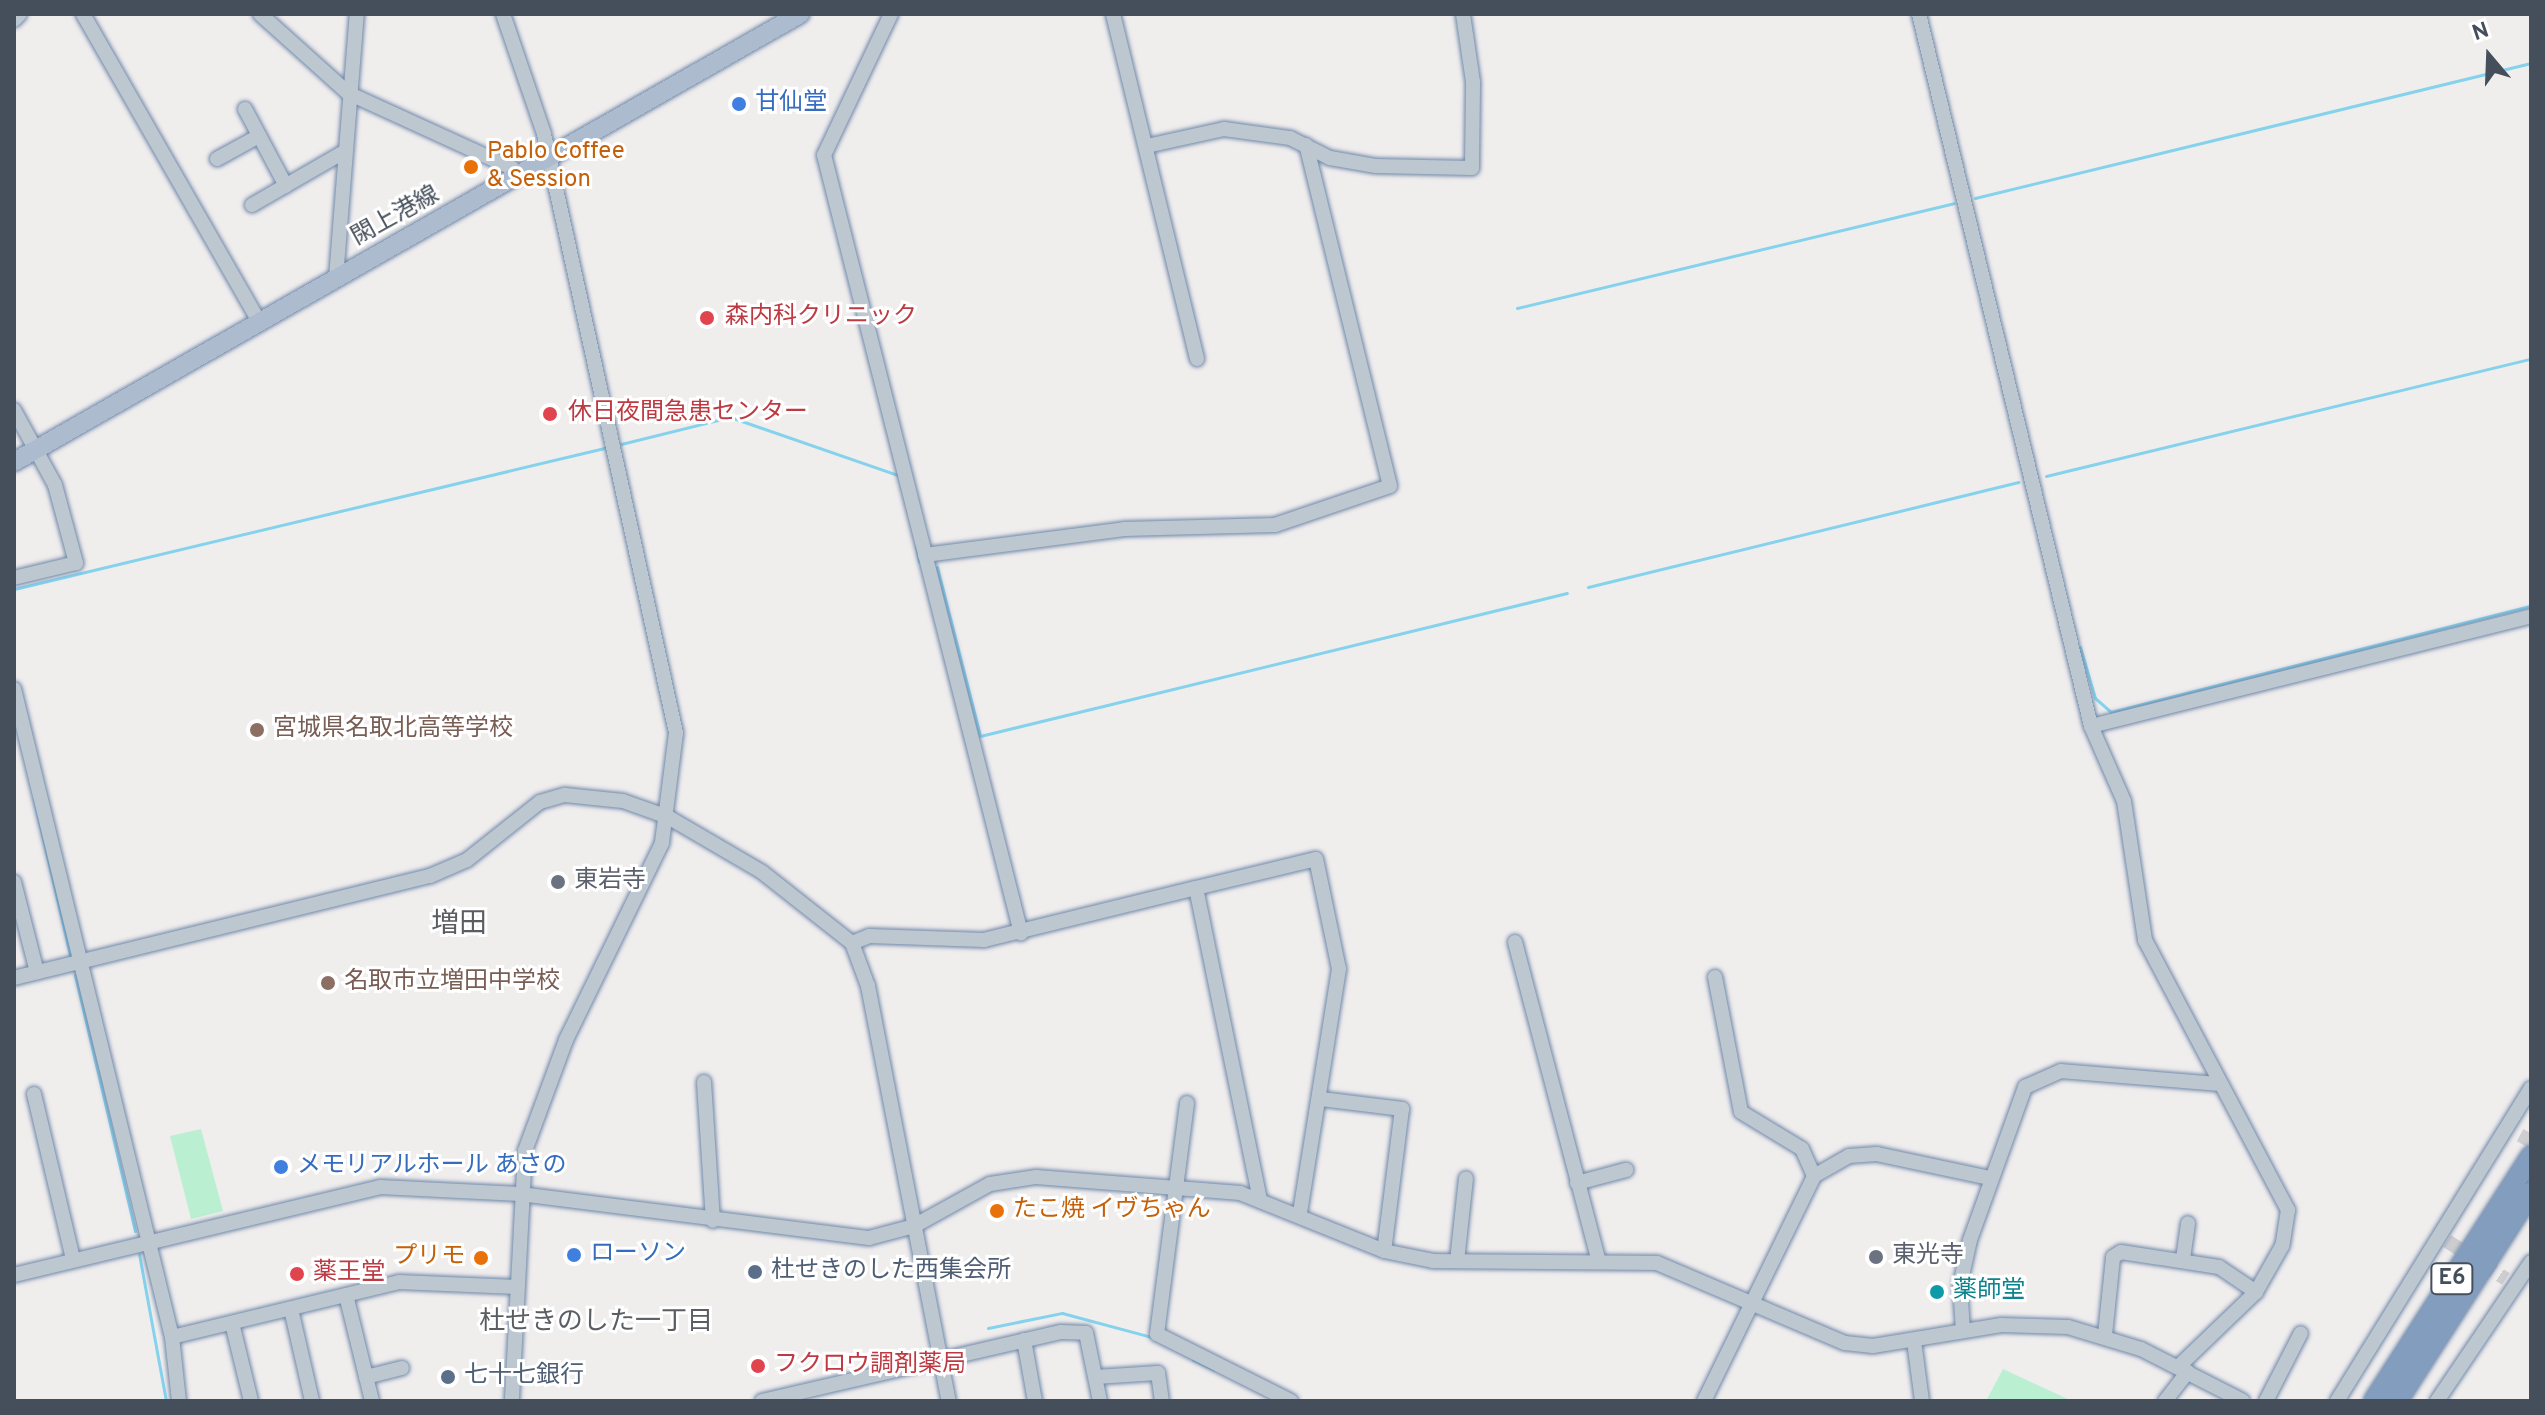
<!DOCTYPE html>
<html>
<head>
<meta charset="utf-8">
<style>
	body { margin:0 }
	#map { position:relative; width:2545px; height:1415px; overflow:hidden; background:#f0eded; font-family:Overpass,"Noto Sans JP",sans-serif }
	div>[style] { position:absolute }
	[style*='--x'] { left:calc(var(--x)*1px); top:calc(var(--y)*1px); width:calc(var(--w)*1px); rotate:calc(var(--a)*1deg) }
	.green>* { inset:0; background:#baefd1 }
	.stream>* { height:3px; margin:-1.5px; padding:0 1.5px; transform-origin:1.5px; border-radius:1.5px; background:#85d2ed }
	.minor-tunnel>* { height:14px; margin-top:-7px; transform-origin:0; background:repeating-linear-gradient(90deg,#cecdd0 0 14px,transparent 0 21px) }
	.roads { filter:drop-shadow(0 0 2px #6f88a9) drop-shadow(0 0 2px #6f88a9) }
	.minor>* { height:14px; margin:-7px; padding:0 7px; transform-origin:7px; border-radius:7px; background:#bdc7d0 }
	.major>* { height:18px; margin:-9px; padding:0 9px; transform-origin:9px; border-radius:9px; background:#acbbcd }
	.highway>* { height:20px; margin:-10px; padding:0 10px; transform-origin:10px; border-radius:10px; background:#839dbe }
	.dots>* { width:22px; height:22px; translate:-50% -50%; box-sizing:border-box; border:4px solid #fff; border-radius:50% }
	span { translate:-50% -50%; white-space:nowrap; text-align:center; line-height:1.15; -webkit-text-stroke:6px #fff; paint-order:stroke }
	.shield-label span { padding:2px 6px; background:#fff; border:2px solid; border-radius:6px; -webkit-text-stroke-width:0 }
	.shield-label { font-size:22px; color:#454f5b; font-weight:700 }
	.shop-label { font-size:24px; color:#366cbe }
	.left { translate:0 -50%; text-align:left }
	.food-label { font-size:24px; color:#c56008 }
	.right { translate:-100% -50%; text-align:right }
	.street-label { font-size:24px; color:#454f5b }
	.health-label { font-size:24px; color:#be3a42 }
	.education-label { font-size:24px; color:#785e54 }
	.worship-label { font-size:24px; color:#5b616d }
	.service-label { font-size:24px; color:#4e5e75 }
	.culture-label { font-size:24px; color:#0d838f }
	.neighbourhood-label { font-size:26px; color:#5a5d62 }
	.quarter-label { font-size:28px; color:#5a5d62 }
	.frame { position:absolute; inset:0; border:16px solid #454f5b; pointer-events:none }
	.north { position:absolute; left:2449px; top:16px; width:80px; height:80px; -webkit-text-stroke:6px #fff; paint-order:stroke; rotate:341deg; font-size:22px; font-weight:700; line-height:32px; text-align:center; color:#454f5b }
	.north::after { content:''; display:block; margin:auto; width:28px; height:36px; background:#454f5b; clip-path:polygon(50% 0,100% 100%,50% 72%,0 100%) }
</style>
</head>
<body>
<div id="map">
	<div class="green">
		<div style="clip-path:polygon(201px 1129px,223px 1211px,191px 1219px,170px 1136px)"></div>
		<div style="clip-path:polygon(2003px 1369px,2072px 1401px,1986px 1401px)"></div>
	</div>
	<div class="stream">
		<div style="--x:1975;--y:198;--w:572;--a:-13.65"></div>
		<div style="--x:1517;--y:308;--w:449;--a:-13.5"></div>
		<div style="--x:621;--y:444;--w:112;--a:-13.9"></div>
		<div style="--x:730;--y:417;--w:180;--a:19.1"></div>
		<div style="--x:2046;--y:476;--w:499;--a:-13.6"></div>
		<div style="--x:916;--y:546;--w:16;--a:79"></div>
		<div style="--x:937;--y:567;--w:174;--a:75.7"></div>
		<div style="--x:980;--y:736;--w:604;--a:-13.69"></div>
		<div style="--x:1588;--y:587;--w:443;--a:-13.7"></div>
		<div style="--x:14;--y:589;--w:607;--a:-13.44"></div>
		<div style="--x:2080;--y:647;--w:53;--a:73.6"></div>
		<div style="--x:2095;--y:698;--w:21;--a:41"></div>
		<div style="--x:2111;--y:712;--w:433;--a:-14.2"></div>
		<div style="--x:34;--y:799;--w:160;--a:77"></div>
		<div style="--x:75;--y:975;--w:263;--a:76.8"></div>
		<div style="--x:139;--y:1254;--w:149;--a:79.6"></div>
		<div style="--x:988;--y:1328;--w:76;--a:-11.5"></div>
		<div style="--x:1062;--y:1313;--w:96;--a:15"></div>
		<div style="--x:1193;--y:1360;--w:23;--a:25"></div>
	</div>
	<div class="minor-tunnel">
		<div style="--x:2520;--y:1135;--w:13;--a:29"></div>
		<div style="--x:2447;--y:1241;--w:70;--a:32.8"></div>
	</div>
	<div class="roads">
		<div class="minor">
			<div style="--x:83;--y:14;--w:354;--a:60.2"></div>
			<div style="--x:260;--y:14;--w:118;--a:41.9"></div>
			<div style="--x:348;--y:93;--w:180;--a:24.6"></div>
			<div style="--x:512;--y:168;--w:10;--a:61"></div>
			<div style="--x:503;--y:14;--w:127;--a:71.1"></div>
			<div style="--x:544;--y:134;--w:613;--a:77.57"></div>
			<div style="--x:676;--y:733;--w:111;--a:97.3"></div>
			<div style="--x:662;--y:843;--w:219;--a:116"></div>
			<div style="--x:566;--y:1040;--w:118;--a:110.3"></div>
			<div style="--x:525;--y:1151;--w:250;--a:93"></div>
			<div style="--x:891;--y:14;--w:156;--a:115.4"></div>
			<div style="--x:824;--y:155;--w:803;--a:75.79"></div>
			<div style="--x:1113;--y:14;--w:355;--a:76.3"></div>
			<div style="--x:1919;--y:14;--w:732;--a:76.42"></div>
			<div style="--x:2091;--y:726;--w:82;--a:66.3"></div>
			<div style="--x:2124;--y:801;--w:141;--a:81.4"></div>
			<div style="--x:2145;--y:940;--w:306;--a:62.1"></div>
			<div style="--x:2288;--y:1210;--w:36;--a:99"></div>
			<div style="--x:2282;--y:1246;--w:53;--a:119.5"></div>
			<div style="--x:2256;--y:1292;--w:108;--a:136.1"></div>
			<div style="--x:14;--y:20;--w:8;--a:-45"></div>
			<div style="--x:245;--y:109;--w:87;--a:62"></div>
			<div style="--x:1147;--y:146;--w:79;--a:-12.4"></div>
			<div style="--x:1224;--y:129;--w:67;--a:7.8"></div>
			<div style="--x:1290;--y:138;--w:45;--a:26.6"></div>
			<div style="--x:1330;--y:158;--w:47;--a:9.9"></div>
			<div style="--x:1376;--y:166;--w:96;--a:1.2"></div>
			<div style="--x:1472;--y:168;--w:86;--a:-89.3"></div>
			<div style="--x:1473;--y:82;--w:69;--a:-98.4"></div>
			<div style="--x:217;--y:159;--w:48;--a:-28.7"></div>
			<div style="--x:252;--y:205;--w:104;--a:-30"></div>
			<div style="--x:336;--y:278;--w:265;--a:-85.5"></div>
			<div style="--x:14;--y:410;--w:85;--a:61.3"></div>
			<div style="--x:55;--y:485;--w:81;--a:74.9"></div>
			<div style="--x:76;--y:563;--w:64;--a:166.4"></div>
			<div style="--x:925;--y:555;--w:201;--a:-7.4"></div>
			<div style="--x:1124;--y:529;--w:151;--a:-1.5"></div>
			<div style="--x:1275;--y:525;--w:121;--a:-18.7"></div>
			<div style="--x:1390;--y:486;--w:351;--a:-103.8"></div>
			<div style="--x:14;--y:689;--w:667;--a:76.3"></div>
			<div style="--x:172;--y:1337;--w:64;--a:83.8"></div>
			<div style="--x:2091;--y:726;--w:454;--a:-14"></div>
			<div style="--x:14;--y:882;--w:93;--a:75.7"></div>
			<div style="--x:1196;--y:888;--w:123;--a:-13.6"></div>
			<div style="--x:1316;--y:859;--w:112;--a:78.2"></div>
			<div style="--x:1339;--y:969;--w:247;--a:99.1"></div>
			<div style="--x:1515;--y:942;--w:328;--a:75.3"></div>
			<div style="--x:852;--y:943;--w:18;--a:-22"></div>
			<div style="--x:869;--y:936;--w:115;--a:2"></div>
			<div style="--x:984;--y:940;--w:218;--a:-13.8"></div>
			<div style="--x:1196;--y:888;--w:318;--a:78.4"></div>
			<div style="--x:1715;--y:977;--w:137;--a:79.1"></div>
			<div style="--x:1741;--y:1112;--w:71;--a:31.2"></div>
			<div style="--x:1802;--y:1149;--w:30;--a:66"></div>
			<div style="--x:14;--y:978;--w:428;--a:-13.8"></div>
			<div style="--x:430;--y:876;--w:40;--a:-23.4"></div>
			<div style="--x:467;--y:860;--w:93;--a:-38.5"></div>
			<div style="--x:540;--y:802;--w:26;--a:-16"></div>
			<div style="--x:565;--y:795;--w:58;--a:5.9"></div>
			<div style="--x:623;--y:801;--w:48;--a:19.6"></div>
			<div style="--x:668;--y:817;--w:109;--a:30.3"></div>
			<div style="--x:762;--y:872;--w:115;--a:38.3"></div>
			<div style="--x:852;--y:943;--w:46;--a:69.6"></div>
			<div style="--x:868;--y:986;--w:423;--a:79"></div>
			<div style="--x:704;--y:1082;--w:139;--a:86.3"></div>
			<div style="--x:34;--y:1094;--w:170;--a:76.7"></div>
			<div style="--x:1321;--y:1099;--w:82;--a:7"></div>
			<div style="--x:1402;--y:1109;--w:143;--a:97.2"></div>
			<div style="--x:1187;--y:1103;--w:233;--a:97.4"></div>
			<div style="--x:1157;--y:1334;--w:150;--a:26.6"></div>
			<div style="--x:1577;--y:1183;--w:51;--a:-14.9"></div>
			<div style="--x:2183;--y:1259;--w:36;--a:-82"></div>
			<div style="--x:1457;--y:1261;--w:83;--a:-83.8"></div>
			<div style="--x:14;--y:1275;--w:376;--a:-13.5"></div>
			<div style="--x:380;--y:1187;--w:140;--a:2.9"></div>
			<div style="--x:520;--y:1194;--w:352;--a:7.2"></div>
			<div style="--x:869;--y:1238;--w:47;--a:-14.9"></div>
			<div style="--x:914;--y:1226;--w:87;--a:-28.9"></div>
			<div style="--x:990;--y:1184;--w:47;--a:-8.7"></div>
			<div style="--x:1036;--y:1177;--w:205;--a:4.5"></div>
			<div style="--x:1240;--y:1193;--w:155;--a:21.9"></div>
			<div style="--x:1384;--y:1251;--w:50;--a:11.5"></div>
			<div style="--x:1433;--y:1261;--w:224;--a:0.5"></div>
			<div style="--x:1657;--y:1263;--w:204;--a:23.1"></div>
			<div style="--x:1845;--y:1343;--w:28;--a:6"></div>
			<div style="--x:1873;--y:1346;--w:130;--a:-9.3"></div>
			<div style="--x:2001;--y:1325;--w:67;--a:1.7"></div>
			<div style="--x:2068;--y:1327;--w:76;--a:16.8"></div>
			<div style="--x:2141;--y:1349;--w:114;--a:27"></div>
			<div style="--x:346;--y:1295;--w:109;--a:76.2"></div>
			<div style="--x:291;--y:1309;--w:94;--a:77.1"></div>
			<div style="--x:232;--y:1323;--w:80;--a:76.3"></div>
			<div style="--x:1963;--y:1331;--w:46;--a:-93.7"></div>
			<div style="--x:1960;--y:1285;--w:46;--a:-77.5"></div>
			<div style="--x:1970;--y:1240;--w:163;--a:-70.2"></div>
			<div style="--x:2025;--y:1087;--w:39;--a:-24"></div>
			<div style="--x:2061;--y:1071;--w:159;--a:4.7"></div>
			<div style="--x:2105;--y:1335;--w:78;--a:-84.1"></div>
			<div style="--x:2113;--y:1257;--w:9;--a:-32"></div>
			<div style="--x:2121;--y:1252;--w:99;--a:8.7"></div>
			<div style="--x:2219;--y:1267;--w:45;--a:34"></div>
			<div style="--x:172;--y:1337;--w:234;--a:-13.6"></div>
			<div style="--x:399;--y:1282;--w:117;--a:2.4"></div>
			<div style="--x:1024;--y:1340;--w:62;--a:79.8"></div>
			<div style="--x:1914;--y:1341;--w:61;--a:82.4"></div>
			<div style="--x:366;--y:1377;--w:37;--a:-14"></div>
			<div style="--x:1096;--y:1377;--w:62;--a:-3.7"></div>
			<div style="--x:1158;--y:1373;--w:28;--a:82"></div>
			<div style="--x:762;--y:1401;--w:307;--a:-13"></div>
			<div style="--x:1061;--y:1332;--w:25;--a:2"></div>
			<div style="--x:1086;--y:1333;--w:69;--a:78.4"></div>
			<div style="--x:1704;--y:1401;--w:250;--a:-63.9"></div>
			<div style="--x:1814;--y:1176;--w:40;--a:-29.7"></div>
			<div style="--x:1849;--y:1156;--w:28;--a:-4"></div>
			<div style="--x:1877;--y:1154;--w:116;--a:12"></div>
			<div style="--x:2165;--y:1401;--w:37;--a:-52"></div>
			<div style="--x:2266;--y:1401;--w:76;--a:-62.8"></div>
			<div style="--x:2337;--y:1401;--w:368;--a:-58.2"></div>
			<div style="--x:2437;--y:1401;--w:168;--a:-55.9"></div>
		</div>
		<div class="major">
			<div style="--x:14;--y:462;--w:905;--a:-29.68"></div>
		</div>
		<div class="highway">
			<div style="--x:2374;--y:1401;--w:291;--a:-57.3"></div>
			<div style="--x:2397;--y:1401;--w:248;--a:-57.3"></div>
		</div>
	</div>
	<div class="dots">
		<div style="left:739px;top:104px;background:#3f7fe0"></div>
		<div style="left:471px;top:167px;background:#e8710a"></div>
		<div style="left:707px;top:318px;background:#e0444e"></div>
		<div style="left:550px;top:414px;background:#e0444e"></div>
		<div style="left:257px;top:730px;background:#8d6e63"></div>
		<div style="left:558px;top:882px;background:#6b7280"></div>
		<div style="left:328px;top:983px;background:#8d6e63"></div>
		<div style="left:281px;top:1167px;background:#3f7fe0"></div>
		<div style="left:997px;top:1211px;background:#e8710a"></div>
		<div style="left:574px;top:1255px;background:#3f7fe0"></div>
		<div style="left:1876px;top:1257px;background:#6b7280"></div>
		<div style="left:481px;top:1258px;background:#e8710a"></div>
		<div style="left:755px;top:1272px;background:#5c6f8a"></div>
		<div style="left:297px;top:1274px;background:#e0444e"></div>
		<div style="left:1937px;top:1292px;background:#0f9aa8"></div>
		<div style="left:758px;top:1366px;background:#e0444e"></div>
		<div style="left:448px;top:1377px;background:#5c6f8a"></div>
	</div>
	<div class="shield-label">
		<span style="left:2452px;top:1279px">E6</span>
	</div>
	<div class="shop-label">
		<span class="left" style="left:755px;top:104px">甘仙堂</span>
		<span class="left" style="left:297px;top:1167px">メモリアルホール あさの</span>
		<span class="left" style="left:590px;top:1255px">ローソン</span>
	</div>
	<div class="food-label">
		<span class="left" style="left:487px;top:167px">Pablo Coffee<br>&amp; Session</span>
		<span class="left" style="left:1013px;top:1211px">たこ焼 イヴちゃん</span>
		<span class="right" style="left:465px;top:1258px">プリモ</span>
	</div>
	<div class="street-label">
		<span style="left:396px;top:217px;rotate:-29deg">閖上港線</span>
	</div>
	<div class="health-label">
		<span class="left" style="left:725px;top:318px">森内科クリニック</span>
		<span class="left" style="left:568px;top:414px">休日夜間急患センター</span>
		<span class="left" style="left:313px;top:1274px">薬王堂</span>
		<span class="left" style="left:774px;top:1366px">フクロウ調剤薬局</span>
	</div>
	<div class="education-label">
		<span class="left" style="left:273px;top:730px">宮城県名取北高等学校</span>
		<span class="left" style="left:344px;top:983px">名取市立増田中学校</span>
	</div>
	<div class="worship-label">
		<span class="left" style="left:574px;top:882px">東岩寺</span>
		<span class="left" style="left:1892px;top:1257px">東光寺</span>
	</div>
	<div class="service-label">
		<span class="left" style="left:771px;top:1272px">杜せきのした西集会所</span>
		<span class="left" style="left:464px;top:1377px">七十七銀行</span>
	</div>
	<div class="culture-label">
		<span class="left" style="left:1953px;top:1292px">薬師堂</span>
	</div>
	<div class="neighbourhood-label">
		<span style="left:596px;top:1323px">杜せきのした一丁目</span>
	</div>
	<div class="quarter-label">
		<span style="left:459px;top:925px">増田</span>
	</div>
	<div class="frame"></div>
	<div class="north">N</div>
</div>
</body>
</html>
